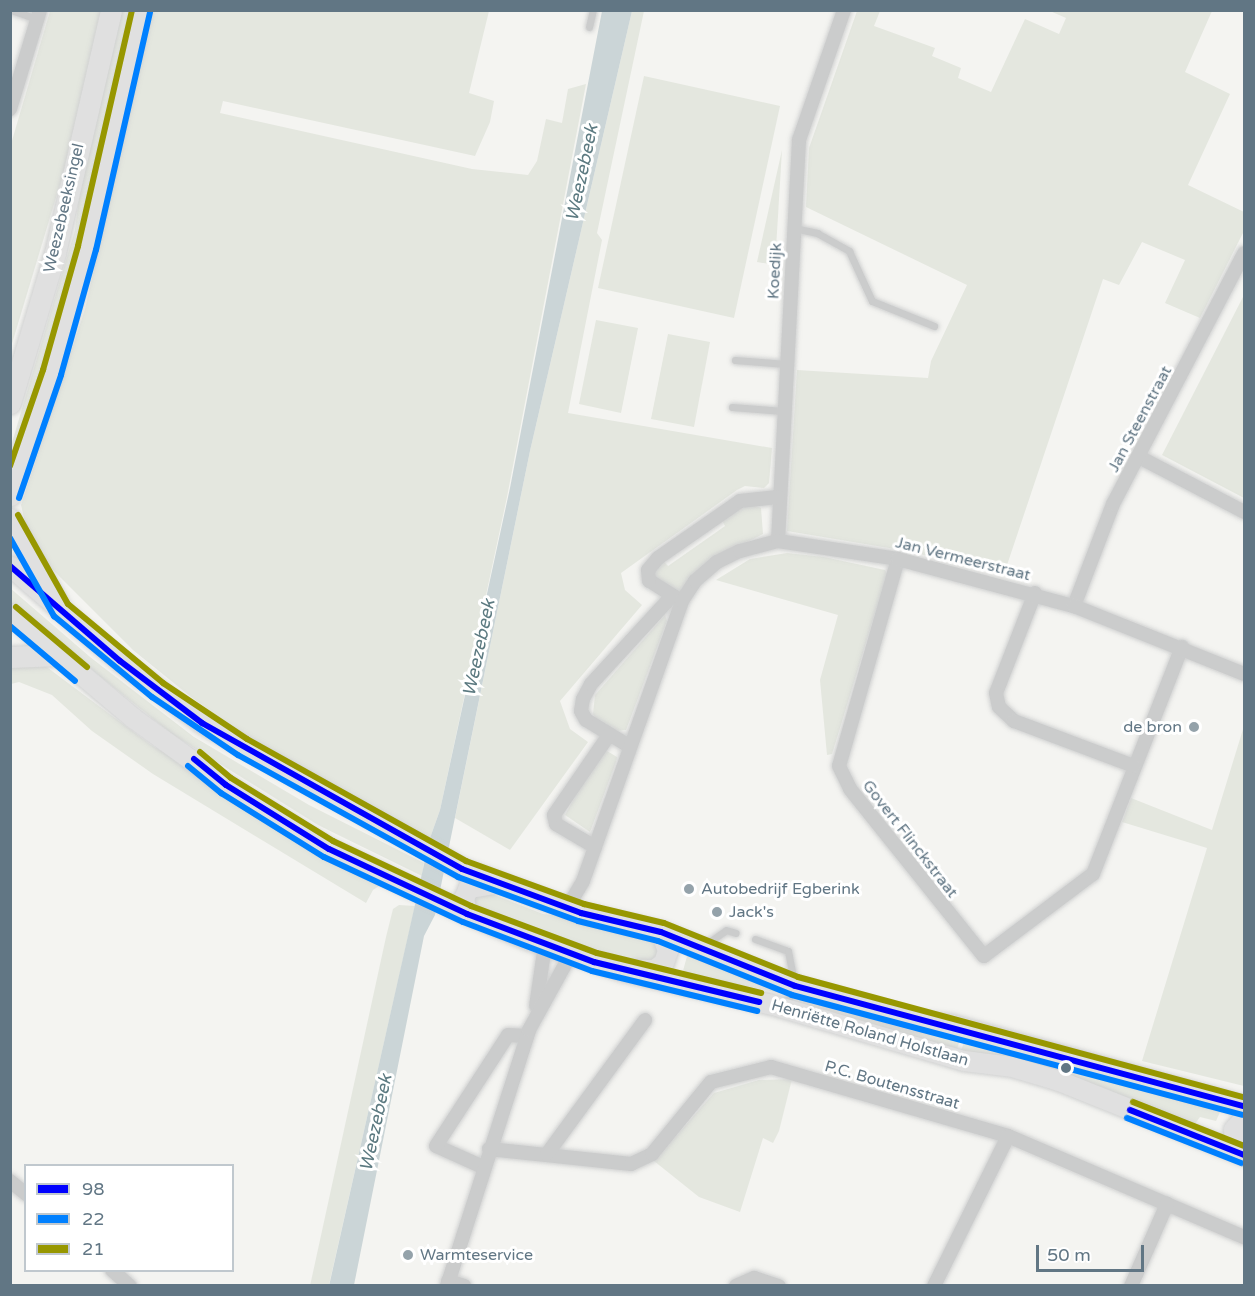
<!DOCTYPE html>
<html>
<head>
<meta charset="utf-8">
<style>
	body { margin:0 }
	#map { position:relative; width:1255px; height:1296px; overflow:hidden; background:#f4f4f1; font-family:"Varela Round",sans-serif }
	div>[style] { position:absolute }
	[style*='--x'] { left:calc(var(--x)*1px); top:calc(var(--y)*1px); width:calc(var(--w)*1px); rotate:calc(var(--a)*1deg) }
	.green>* { inset:0; background:#e4e7df }
	.water>* { inset:0; background:#cbd5d7 }
	.roads { filter:drop-shadow(0 0 2px #d0d1d1) drop-shadow(0 0 2px #d0d1d1) }
	.service>* { height:7px; margin:-3.5px; padding:0 3.5px; transform-origin:3.5px; border-radius:3.5px; background:#cbcccc }
	.minor>* { height:14px; margin:-7px; padding:0 7px; transform-origin:7px; border-radius:7px; background:#cbcccc }
	.secondary>* { height:20px; margin:-10px; padding:0 10px; transform-origin:10px; border-radius:10px; background:#e0e0e0 }
	.primary>* { height:21px; margin:-10.5px; padding:0 10.5px; transform-origin:10.5px; border-radius:10.5px; background:#e0e0e0 }
	.bus-1>* { height:6px; margin:-3px; padding:0 3px; transform-origin:3px; border-radius:3px; background:#00f }
	.bus-2>* { height:6px; margin:-3px; padding:0 3px; transform-origin:3px; border-radius:3px; background:#0080ff }
	.bus-3>* { height:6px; margin:-3px; padding:0 3px; transform-origin:3px; border-radius:3px; background:#979700 }
	.dots>* { width:16px; height:16px; translate:-50% -50%; box-sizing:border-box; border:3px solid #fff; border-radius:50% }
	span { translate:-50% -50%; white-space:nowrap; text-align:center; line-height:1.15; -webkit-text-stroke:6px #fff; paint-order:stroke }
	.street-label { font-size:16px; color:#617684 }
	.poi-label { font-size:16px; color:#617684 }
	.right { translate:-100% -50%; text-align:right }
	.left { translate:0 -50%; text-align:left }
	.water-label { font-size:18px; color:#5c7a81; font-style:italic }
	.frame { position:absolute; inset:0; border:12px solid #617684; pointer-events:none }
	.legend { position:absolute; left:24px; top:1164px; width:210px; height:108px; box-sizing:border-box; background:#fff; border:2px solid #c0c8ce; margin:0; padding:8px 10px; list-style:none; font-size:18px; color:#617684 }
	.legend li { display:flex; align-items:center; gap:12px; height:30px }
	.legend b { width:30px; border:2px solid #c0c8ce }
	.scale { position:absolute; left:1036px; top:1245px; width:108px; height:27px; box-sizing:border-box; border:3px solid #617684; border-top:0; padding-left:8px; font-size:18px; line-height:21px; white-space:nowrap; color:#617684; -webkit-text-stroke:4px #fff; paint-order:stroke }
</style>
</head>
<body>
<div id="map">
	<div class="green">
		<div style="clip-path:polygon(50px 11px,102px 11px,70px 151px,11px 347px,11px 144px)"></div>
		<div style="clip-path:polygon(118px 11px,133px 11px,87px 209px,52px 343px,11px 470px,11px 446px,75px 230px,81px 183px)"></div>
		<div style="clip-path:polygon(152px 11px,489px 11px,469px 93px,494px 101px,490px 122px,475px 156px,223px 101px,220px 113px,472px 169px,528px 175px,537px 161px,546px 119px,562px 123px,568px 89px,586px 84px,507px 497px,440px 810px,430px 838px,352px 802px,267px 752px,191px 697px,133px 650px,38px 555px,28px 535px,21px 505px,85px 309px)"></div>
		<div style="clip-path:polygon(632px 11px,644px 11px,597px 233px,602px 240px,568px 413px,772px 448px,769px 483px,764px 488px,745px 486px,737px 490px,621px 573px,625px 590px,642px 605px,560px 701px,570px 729px,588px 742px,510px 850px,455px 818px,530px 451px)"></div>
		<div style="clip-path:polygon(857px 11px,880px 11px,874px 26px,935px 48px,932px 56px,961px 68px,958px 78px,991px 92px,1025px 19px,1059px 34px,1066px 18px,1050px 11px,1212px 11px,1185px 72px,1230px 94px,1188px 185px,1244px 212px,1244px 231px,1200px 318px,1165px 303px,1185px 260px,1142px 242px,1119px 285px,1103px 279px,1004px 574px,907px 551px,787px 531px,797px 370px,928px 378px,931px 361px,967px 285px,806px 207px,809px 148px)"></div>
		<div style="clip-path:polygon(644px 76px,780px 106px,734px 318px,598px 288px)"></div>
		<div style="clip-path:polygon(782px 150px,775px 265px,757px 262px)"></div>
		<div style="clip-path:polygon(1244px 295px,1244px 498px,1162px 455px)"></div>
		<div style="clip-path:polygon(596px 320px,638px 328px,621px 413px,579px 404px)"></div>
		<div style="clip-path:polygon(668px 334px,710px 342px,694px 427px,651px 419px)"></div>
		<div style="clip-path:polygon(744px 502px,761px 508px,763px 534px,706px 563px,681px 592px,653px 578px,655px 562px,661px 558px,668px 566px,725px 526px,720px 517px)"></div>
		<div style="clip-path:polygon(787px 553px,824px 557px,885px 570px,887px 574px,832px 754px,827px 755px,820px 680px,838px 615px,716px 580px,750px 559px)"></div>
		<div style="clip-path:polygon(10px 588px,90px 657px,194px 737px,309px 805px,424px 863px,422px 876px,318px 825px,172px 734px,11px 605px)"></div>
		<div style="clip-path:polygon(665px 615px,667px 621px,626px 730px,613px 731px,600px 725px,593px 714px,595px 695px)"></div>
		<div style="clip-path:polygon(40px 662px,151px 745px,385px 882px,373px 890px,366px 903px,153px 774px,92px 731px,52px 695px,19px 682px,11px 684px,11px 664px)"></div>
		<div style="clip-path:polygon(1244px 726px,1244px 1086px,1142px 1061px,1207px 848px,1122px 822px,1131px 798px,1212px 830px)"></div>
		<div style="clip-path:polygon(602px 748px,617px 757px,616px 762px,590px 832px,565px 815px)"></div>
		<div style="clip-path:polygon(492px 894px,543px 914px,573px 917px,654px 936px,659px 955px,646px 964px,592px 948px,564px 947px,477px 914px,472px 898px)"></div>
		<div style="clip-path:polygon(399px 905px,415px 906px,329px 1285px,310px 1286px,386px 937px,393px 909px)"></div>
		<div style="clip-path:polygon(689px 949px,785px 988px,780px 993px,697px 976px,681px 978px)"></div>
		<div style="clip-path:polygon(806px 993px,962px 1032px,956px 1053px,795px 1005px)"></div>
		<div style="clip-path:polygon(967px 1033px,1224px 1103px,1216px 1121px,1200px 1117px,1192px 1128px,960px 1054px)"></div>
		<div style="clip-path:polygon(792px 1079px,779px 1131px,773px 1143px,763px 1138px,740px 1212px,699px 1197px,654px 1161px,714px 1093px,759px 1080px)"></div>
	</div>
	<div class="water">
		<div style="clip-path:polygon(602px 11px,632px 11px,530px 451px,435px 915px,424px 936px,354px 1285px,329px 1286px,430px 838px,440px 810px,510px 488px)"></div>
	</div>
	<div class="roads">
		<div class="service">
			<div style="--x:11;--y:10;--w:28;--a:19"></div>
			<div style="--x:589;--y:27;--w:17;--a:-77"></div>
			<div style="--x:794;--y:228;--w:24;--a:12"></div>
			<div style="--x:817;--y:233;--w:37;--a:29"></div>
			<div style="--x:849;--y:251;--w:55;--a:65.3"></div>
			<div style="--x:872;--y:301;--w:67;--a:22"></div>
			<div style="--x:735;--y:360;--w:51;--a:4.5"></div>
			<div style="--x:732;--y:407;--w:51;--a:4.5"></div>
			<div style="--x:755;--y:939;--w:35;--a:20"></div>
			<div style="--x:788;--y:951;--w:36;--a:79"></div>
			<div style="--x:795;--y:986;--w:16;--a:117"></div>
			<div style="--x:788;--y:1000;--w:8;--a:166"></div>
			<div style="--x:702;--y:947;--w:29;--a:-35"></div>
			<div style="--x:726;--y:930;--w:10;--a:17"></div>
		</div>
		<div class="minor">
			<div style="--x:10;--y:109;--w:103;--a:-73.1"></div>
			<div style="--x:1139;--y:457;--w:119;--a:27.6"></div>
			<div style="--x:778;--y:541;--w:402;--a:-87"></div>
			<div style="--x:799;--y:140;--w:138;--a:-70.9"></div>
			<div style="--x:898;--y:559;--w:215;--a:105.9"></div>
			<div style="--x:839;--y:766;--w:25;--a:64"></div>
			<div style="--x:850;--y:789;--w:214;--a:51.3"></div>
			<div style="--x:984;--y:956;--w:136;--a:-37"></div>
			<div style="--x:1093;--y:874;--w:244;--a:-68.6"></div>
			<div style="--x:1035;--y:593;--w:107;--a:111.3"></div>
			<div style="--x:996;--y:693;--w:14;--a:78"></div>
			<div style="--x:999;--y:707;--w:21;--a:43"></div>
			<div style="--x:1014;--y:721;--w:128;--a:20.6"></div>
			<div style="--x:680;--y:600;--w:36;--a:-148"></div>
			<div style="--x:649;--y:581;--w:11;--a:-95"></div>
			<div style="--x:648;--y:570;--w:16;--a:-50"></div>
			<div style="--x:658;--y:558;--w:100;--a:-34.8"></div>
			<div style="--x:740;--y:501;--w:38;--a:-6"></div>
			<div style="--x:1074;--y:606;--w:109;--a:-69.1"></div>
			<div style="--x:1113;--y:504;--w:283;--a:-62.4"></div>
			<div style="--x:629;--y:746;--w:50;--a:-148.8"></div>
			<div style="--x:586;--y:720;--w:10;--a:-119"></div>
			<div style="--x:581;--y:711;--w:12;--a:-81"></div>
			<div style="--x:583;--y:699;--w:17;--a:-62"></div>
			<div style="--x:591;--y:684;--w:120;--a:-47.4"></div>
			<div style="--x:595;--y:847;--w:45;--a:-149.5"></div>
			<div style="--x:556;--y:824;--w:9;--a:-103"></div>
			<div style="--x:554;--y:815;--w:97;--a:-55.5"></div>
			<div style="--x:567;--y:908;--w:31;--a:-59"></div>
			<div style="--x:583;--y:881;--w:297;--a:-70.5"></div>
			<div style="--x:682;--y:601;--w:24;--a:-57"></div>
			<div style="--x:695;--y:581;--w:29;--a:-41"></div>
			<div style="--x:717;--y:562;--w:25;--a:-26"></div>
			<div style="--x:740;--y:551;--w:39;--a:-15"></div>
			<div style="--x:778;--y:541;--w:121;--a:8.5"></div>
			<div style="--x:898;--y:559;--w:182;--a:15"></div>
			<div style="--x:1074;--y:606;--w:183;--a:21.8"></div>
			<div style="--x:536;--y:1006;--w:62;--a:-81.6"></div>
			<div style="--x:489;--y:1149;--w:143;--a:6"></div>
			<div style="--x:631;--y:1164;--w:23;--a:-25"></div>
			<div style="--x:652;--y:1154;--w:93;--a:-50.7"></div>
			<div style="--x:711;--y:1082;--w:62;--a:-14"></div>
			<div style="--x:771;--y:1067;--w:247;--a:16.2"></div>
			<div style="--x:1008;--y:1136;--w:257;--a:23.2"></div>
			<div style="--x:547;--y:1154;--w:166;--a:-53.8"></div>
			<div style="--x:483;--y:1167;--w:51;--a:-155.9"></div>
			<div style="--x:436;--y:1146;--w:132;--a:-57"></div>
			<div style="--x:508;--y:1035;--w:19;--a:3"></div>
			<div style="--x:10;--y:1181;--w:21;--a:39"></div>
			<div style="--x:112;--y:1270;--w:24;--a:42"></div>
			<div style="--x:448;--y:1281;--w:17;--a:17"></div>
			<div style="--x:447;--y:1286;--w:269;--a:-72.2"></div>
			<div style="--x:529;--y:1030;--w:87;--a:-61.1"></div>
			<div style="--x:736;--y:1286;--w:20;--a:-24"></div>
			<div style="--x:754;--y:1278;--w:26;--a:18"></div>
			<div style="--x:934;--y:1286;--w:167;--a:-63.7"></div>
			<div style="--x:1131;--y:1286;--w:90;--a:-66.3"></div>
		</div>
		<div class="secondary">
			<div style="--x:10;--y:566;--w:145;--a:40.8"></div>
			<div style="--x:120;--y:661;--w:103;--a:37.1"></div>
			<div style="--x:202;--y:723;--w:298;--a:29.3"></div>
			<div style="--x:462;--y:869;--w:127;--a:20.3"></div>
			<div style="--x:581;--y:913;--w:82;--a:13.4"></div>
			<div style="--x:661;--y:932;--w:144;--a:21.9"></div>
			<div style="--x:795;--y:986;--w:125;--a:16.3"></div>
			<div style="--x:915;--y:1021;--w:37;--a:6"></div>
			<div style="--x:952;--y:1025;--w:303;--a:15.5"></div>
			<div style="--x:10;--y:614;--w:161;--a:40.2"></div>
			<div style="--x:133;--y:718;--w:115;--a:35.8"></div>
			<div style="--x:226;--y:785;--w:121;--a:31.9"></div>
			<div style="--x:329;--y:849;--w:153;--a:25.2"></div>
			<div style="--x:467;--y:914;--w:67;--a:22.8"></div>
			<div style="--x:529;--y:940;--w:98;--a:18.4"></div>
			<div style="--x:622;--y:971;--w:151;--a:12.7"></div>
			<div style="--x:769;--y:1004;--w:203;--a:16.3"></div>
			<div style="--x:964;--y:1061;--w:48;--a:7.1"></div>
			<div style="--x:1012;--y:1067;--w:49;--a:16.6"></div>
			<div style="--x:1059;--y:1081;--w:199;--a:21.8"></div>
			<div style="--x:467;--y:914;--w:15;--a:-101"></div>
			<div style="--x:464;--y:899;--w:12;--a:-66"></div>
			<div style="--x:469;--y:888;--w:26;--a:-9"></div>
			<div style="--x:637;--y:970;--w:18;--a:0"></div>
			<div style="--x:655;--y:970;--w:11;--a:-38"></div>
			<div style="--x:664;--y:963;--w:13;--a:-72"></div>
			<div style="--x:668;--y:951;--w:20;--a:-110"></div>
			<div style="--x:1236;--y:1151;--w:21;--a:-95"></div>
			<div style="--x:1234;--y:1130;--w:15;--a:-48"></div>
		</div>
		<div class="primary">
			<div style="--x:10;--y:403;--w:157;--a:-73.3"></div>
			<div style="--x:55;--y:253;--w:249;--a:-77"></div>
			<div style="--x:10;--y:495;--w:129;--a:-71"></div>
			<div style="--x:52;--y:373;--w:130;--a:-74.4"></div>
			<div style="--x:87;--y:248;--w:244;--a:-77.2"></div>
			<div style="--x:10;--y:519;--w:104;--a:60.7"></div>
			<div style="--x:10;--y:657;--w:48;--a:-2.4"></div>
		</div>
	</div>
	<div class="bus-1">
		<div style="--x:10;--y:566;--w:145;--a:40.8"></div>
		<div style="--x:120;--y:661;--w:103;--a:37.1"></div>
		<div style="--x:202;--y:723;--w:298;--a:29.3"></div>
		<div style="--x:462;--y:869;--w:127;--a:20.3"></div>
		<div style="--x:581;--y:913;--w:82;--a:13.4"></div>
		<div style="--x:661;--y:932;--w:144;--a:21.9"></div>
		<div style="--x:795;--y:986;--w:465;--a:15"></div>
		<div style="--x:194;--y:759;--w:41;--a:39.1"></div>
		<div style="--x:226;--y:785;--w:121;--a:31.9"></div>
		<div style="--x:329;--y:849;--w:153;--a:25.2"></div>
		<div style="--x:467;--y:914;--w:136;--a:20.7"></div>
		<div style="--x:594;--y:962;--w:170;--a:13.6"></div>
		<div style="--x:1130;--y:1110;--w:123;--a:21.5"></div>
	</div>
	<div class="bus-2">
		<div style="--x:19;--y:498;--w:130;--a:-71.1"></div>
		<div style="--x:61;--y:375;--w:130;--a:-74.4"></div>
		<div style="--x:96;--y:250;--w:244;--a:-77.2"></div>
		<div style="--x:10;--y:538;--w:90;--a:60.6"></div>
		<div style="--x:54;--y:616;--w:127;--a:39.6"></div>
		<div style="--x:152;--y:697;--w:104;--a:34"></div>
		<div style="--x:238;--y:755;--w:252;--a:29"></div>
		<div style="--x:458;--y:877;--w:128;--a:20.1"></div>
		<div style="--x:578;--y:921;--w:82;--a:14"></div>
		<div style="--x:658;--y:941;--w:144;--a:21.9"></div>
		<div style="--x:792;--y:995;--w:466;--a:14.9"></div>
		<div style="--x:10;--y:626;--w:85;--a:40.2"></div>
		<div style="--x:188;--y:766;--w:43;--a:39.3"></div>
		<div style="--x:221;--y:793;--w:121;--a:31.9"></div>
		<div style="--x:324;--y:857;--w:153;--a:25.1"></div>
		<div style="--x:463;--y:922;--w:138;--a:20.8"></div>
		<div style="--x:592;--y:971;--w:170;--a:13.6"></div>
		<div style="--x:1127;--y:1118;--w:123;--a:21.5"></div>
	</div>
	<div class="bus-3">
		<div style="--x:10;--y:466;--w:102;--a:-71"></div>
		<div style="--x:43;--y:370;--w:129;--a:-74.2"></div>
		<div style="--x:78;--y:246;--w:242;--a:-77.1"></div>
		<div style="--x:18;--y:515;--w:102;--a:60.7"></div>
		<div style="--x:68;--y:604;--w:124;--a:39.7"></div>
		<div style="--x:163;--y:683;--w:101;--a:33.7"></div>
		<div style="--x:247;--y:739;--w:251;--a:29.1"></div>
		<div style="--x:466;--y:861;--w:126;--a:20"></div>
		<div style="--x:584;--y:904;--w:82;--a:13.4"></div>
		<div style="--x:664;--y:923;--w:144;--a:21.9"></div>
		<div style="--x:798;--y:977;--w:462;--a:15.1"></div>
		<div style="--x:16;--y:607;--w:93;--a:40.2"></div>
		<div style="--x:200;--y:752;--w:40;--a:40"></div>
		<div style="--x:231;--y:778;--w:120;--a:31.7"></div>
		<div style="--x:333;--y:841;--w:153;--a:25.2"></div>
		<div style="--x:471;--y:906;--w:134;--a:20.5"></div>
		<div style="--x:597;--y:953;--w:169;--a:13.7"></div>
		<div style="--x:1133;--y:1102;--w:119;--a:21.6"></div>
	</div>
	<div class="dots">
		<div style="left:1194px;top:727px;background:#94a2aa"></div>
		<div style="left:689px;top:889px;background:#94a2aa"></div>
		<div style="left:717px;top:912px;background:#94a2aa"></div>
		<div style="left:1066px;top:1068px;background:#617684"></div>
		<div style="left:408px;top:1255px;background:#94a2aa"></div>
	</div>
	<div class="street-label">
		<span style="left:64px;top:208px;rotate:-77deg">Weezebeeksingel</span>
		<span style="left:775px;top:271px;rotate:-87deg">Koedijk</span>
		<span style="left:1140px;top:419px;rotate:-62deg">Jan Steenstraat</span>
		<span style="left:963px;top:559px;rotate:14deg">Jan Vermeerstraat</span>
		<span style="left:910px;top:839px;rotate:52deg">Govert Flinckstraat</span>
		<span style="left:870px;top:1033px;rotate:16deg">Henriëtte Roland Holstlaan</span>
		<span style="left:892px;top:1085px;rotate:16deg">P.C. Boutensstraat</span>
	</div>
	<div class="poi-label">
		<span class="right" style="left:1182px;top:727px">de bron</span>
		<span class="left" style="left:701px;top:889px">Autobedrijf Egberink</span>
		<span class="left" style="left:729px;top:912px">Jack's</span>
		<span class="left" style="left:420px;top:1255px">Warmteservice</span>
	</div>
	<div class="water-label">
		<span style="left:582px;top:173px;rotate:-78deg">Weezebeek</span>
		<span style="left:479px;top:648px;rotate:-78deg">Weezebeek</span>
		<span style="left:376px;top:1123px;rotate:-78deg">Weezebeek</span>
	</div>
	<div class="frame"></div>
	<ul class="legend">
	<li><b style="height:8px;background:#00f"></b>98</li>
	<li><b style="height:8px;background:#0080ff"></b>22</li>
	<li><b style="height:8px;background:#979700"></b>21</li>
	</ul>
	<div class="scale">50 m</div>
</div>
</body>
</html>
